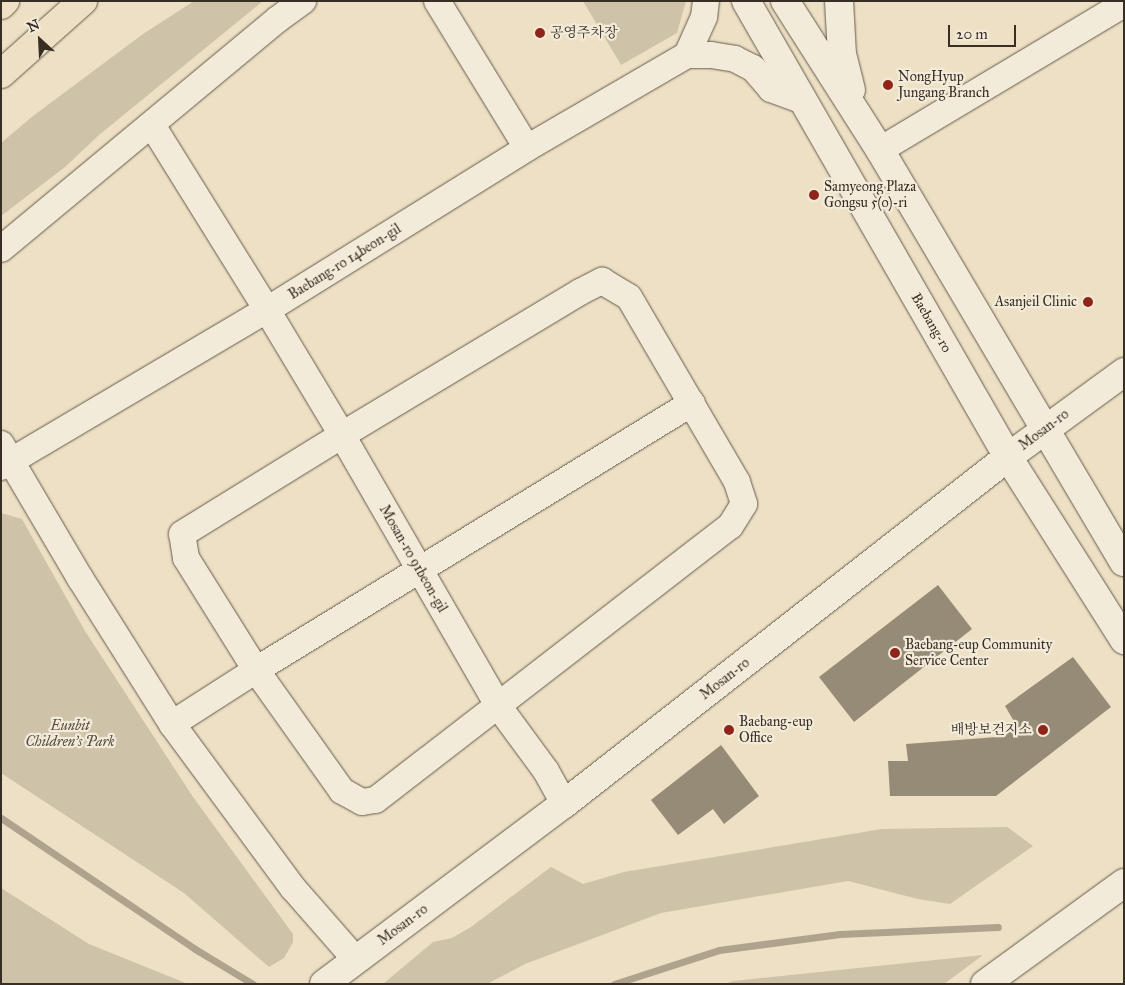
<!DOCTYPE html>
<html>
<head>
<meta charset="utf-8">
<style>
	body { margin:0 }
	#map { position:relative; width:1125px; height:985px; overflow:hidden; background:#ede0c4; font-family:"IM FELL Great Primer","Noto Serif KR",serif }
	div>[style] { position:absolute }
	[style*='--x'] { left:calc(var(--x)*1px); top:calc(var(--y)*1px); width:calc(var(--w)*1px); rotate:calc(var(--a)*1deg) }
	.green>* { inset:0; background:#cec2a9 }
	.stream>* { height:7px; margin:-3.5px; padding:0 3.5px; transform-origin:3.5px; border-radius:3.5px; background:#afa38e }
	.building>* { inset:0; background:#968b77 }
	.roads { filter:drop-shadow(0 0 1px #655a4c) drop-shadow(0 0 1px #655a4c) }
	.street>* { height:26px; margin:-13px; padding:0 13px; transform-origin:13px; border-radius:13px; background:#f3ebd9 }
	.secondary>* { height:28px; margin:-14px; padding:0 14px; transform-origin:14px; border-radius:14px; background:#f3ebd9 }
	.highway>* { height:28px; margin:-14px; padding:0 14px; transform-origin:14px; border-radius:14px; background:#ede0c4 }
	.dots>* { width:14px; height:14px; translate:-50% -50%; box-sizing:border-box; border:2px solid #f3ebd9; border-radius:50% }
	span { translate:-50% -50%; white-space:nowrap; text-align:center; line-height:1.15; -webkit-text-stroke:4.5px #f3ebd9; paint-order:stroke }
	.poi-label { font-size:14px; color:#382e24 }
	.left { translate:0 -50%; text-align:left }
	.right { translate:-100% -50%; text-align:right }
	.street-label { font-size:14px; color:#382e24 }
	.park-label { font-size:14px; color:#564c3f; font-style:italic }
	.frame { position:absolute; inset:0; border:2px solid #382e24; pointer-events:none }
	.north { position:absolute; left:15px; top:15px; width:50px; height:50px; -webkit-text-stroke:4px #f3ebd9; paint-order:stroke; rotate:335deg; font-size:14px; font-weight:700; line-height:20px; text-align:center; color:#382e24 }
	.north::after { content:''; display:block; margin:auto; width:18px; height:22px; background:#382e24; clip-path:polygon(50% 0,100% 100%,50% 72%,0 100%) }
	.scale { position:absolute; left:948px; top:25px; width:68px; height:22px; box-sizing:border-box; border:2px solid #382e24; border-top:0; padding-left:6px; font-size:15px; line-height:18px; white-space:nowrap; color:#382e24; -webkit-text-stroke:4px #f3ebd9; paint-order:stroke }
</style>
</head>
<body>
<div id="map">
	<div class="green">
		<div style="clip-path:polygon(194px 1px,263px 1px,99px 135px,65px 167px,1px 216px,1px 143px,33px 116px,143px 34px)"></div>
		<div style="clip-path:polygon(583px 1px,686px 1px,677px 33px,621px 65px)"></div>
		<div style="clip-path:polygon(1px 513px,22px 519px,85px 631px,193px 797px,293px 934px,293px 942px,284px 958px,269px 967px,184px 893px,1px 773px)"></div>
		<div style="clip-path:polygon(1007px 827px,1033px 846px,950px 904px,918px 899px,848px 881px,661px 913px,525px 964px,487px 984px,383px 984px,433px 942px,452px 938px,471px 927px,551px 867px,583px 884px,624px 872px,882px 829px)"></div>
		<div style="clip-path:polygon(1px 888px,89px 944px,188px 984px,1px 984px)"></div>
		<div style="clip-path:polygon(983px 955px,944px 984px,725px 984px,733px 981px)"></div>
	</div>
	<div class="stream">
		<div style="--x:1;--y:818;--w:234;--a:34"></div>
		<div style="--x:195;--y:949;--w:68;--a:31.1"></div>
		<div style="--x:614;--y:984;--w:110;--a:-17.9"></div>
		<div style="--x:719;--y:950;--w:122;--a:-7.5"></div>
		<div style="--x:840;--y:934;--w:158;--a:-2.5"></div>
	</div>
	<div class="building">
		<div style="clip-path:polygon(938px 585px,972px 629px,854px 722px,819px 677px)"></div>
		<div style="clip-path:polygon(1073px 657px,1111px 707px,996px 796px,890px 796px,888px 761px,908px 761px,906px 744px,997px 737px,1015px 723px,1005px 706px)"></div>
		<div style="clip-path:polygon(721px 745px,759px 796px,724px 824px,713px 809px,678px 835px,651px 800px)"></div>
	</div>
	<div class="roads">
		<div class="street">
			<div style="--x:437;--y:1;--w:172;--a:58.5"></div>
			<div style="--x:687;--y:55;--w:42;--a:-65.9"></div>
			<div style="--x:704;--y:17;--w:16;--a:-83"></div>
			<div style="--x:152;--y:125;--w:218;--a:58.1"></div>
			<div style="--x:267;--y:310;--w:146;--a:59"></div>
			<div style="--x:342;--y:435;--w:314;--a:60"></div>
			<div style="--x:499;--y:707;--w:79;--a:53.7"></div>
			<div style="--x:546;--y:771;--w:38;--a:61"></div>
			<div style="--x:880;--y:150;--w:279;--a:-30.9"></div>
			<div style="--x:1;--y:249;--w:360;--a:-39.7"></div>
			<div style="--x:278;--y:19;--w:31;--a:-36"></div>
			<div style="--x:602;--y:281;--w:31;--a:31"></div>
			<div style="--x:629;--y:297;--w:214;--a:59.7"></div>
			<div style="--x:737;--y:482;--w:23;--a:72"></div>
			<div style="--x:744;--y:504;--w:26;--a:122"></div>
			<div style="--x:730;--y:526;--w:448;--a:142.3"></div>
			<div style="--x:375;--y:800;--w:13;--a:171"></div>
			<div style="--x:362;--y:802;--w:23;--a:-151"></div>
			<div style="--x:342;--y:791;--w:148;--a:-125.4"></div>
			<div style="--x:256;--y:670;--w:132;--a:-122"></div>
			<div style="--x:186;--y:558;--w:24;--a:-99"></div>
			<div style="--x:182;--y:534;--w:188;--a:-31.7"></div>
			<div style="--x:342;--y:435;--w:278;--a:-31"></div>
			<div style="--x:580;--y:292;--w:25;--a:-27"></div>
			<div style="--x:1;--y:444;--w:156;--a:59.5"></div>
			<div style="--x:80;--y:578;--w:173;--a:57.8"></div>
			<div style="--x:172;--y:724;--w:204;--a:53.6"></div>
			<div style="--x:293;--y:888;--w:96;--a:48.8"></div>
			<div style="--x:1;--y:467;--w:309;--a:-30.6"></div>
			<div style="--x:267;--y:310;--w:306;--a:-31.9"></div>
			<div style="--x:527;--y:148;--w:185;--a:-30.2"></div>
			<div style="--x:687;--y:55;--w:24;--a:0"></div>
			<div style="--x:711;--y:55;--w:24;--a:9"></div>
			<div style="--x:735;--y:59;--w:20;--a:27"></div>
			<div style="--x:753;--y:68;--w:28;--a:49"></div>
			<div style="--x:771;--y:89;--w:35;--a:20"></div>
			<div style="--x:172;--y:724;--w:100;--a:-32.7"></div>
			<div style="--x:256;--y:670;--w:511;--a:-31.48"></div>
		</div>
		<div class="secondary">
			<div style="--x:746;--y:1;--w:526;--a:60.12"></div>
			<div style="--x:1008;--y:457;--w:217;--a:57.6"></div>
			<div style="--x:785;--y:1;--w:177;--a:57.5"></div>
			<div style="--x:880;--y:150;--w:479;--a:59.4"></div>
			<div style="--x:839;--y:1;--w:53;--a:86.8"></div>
			<div style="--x:842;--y:54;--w:37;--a:76"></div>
			<div style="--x:324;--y:984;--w:300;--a:-36.9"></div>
			<div style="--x:564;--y:804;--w:564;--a:-38.01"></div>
			<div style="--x:1008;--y:457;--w:144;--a:-36.2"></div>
			<div style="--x:985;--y:984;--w:172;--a:-36"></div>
		</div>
		<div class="highway">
			<div style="--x:1;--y:5;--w:6;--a:-45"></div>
			<div style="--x:1;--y:74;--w:110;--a:-41.7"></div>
		</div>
	</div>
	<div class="dots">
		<div style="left:540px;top:33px;background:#8f2418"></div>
		<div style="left:888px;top:85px;background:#8f2418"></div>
		<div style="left:814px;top:195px;background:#8f2418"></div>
		<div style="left:1088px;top:302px;background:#8f2418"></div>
		<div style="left:895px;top:653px;background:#8f2418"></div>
		<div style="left:729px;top:730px;background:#8f2418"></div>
		<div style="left:1043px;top:730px;background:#8f2418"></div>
	</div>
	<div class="poi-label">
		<span class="left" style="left:550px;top:33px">공영주차장</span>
		<span class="left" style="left:898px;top:85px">NongHyup<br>Jungang Branch</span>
		<span class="left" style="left:824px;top:195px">Samyeong Plaza<br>Gongsu 5(o)-ri</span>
		<span class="right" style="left:1077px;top:302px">Asanjeil Clinic</span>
		<span class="left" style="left:905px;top:653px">Baebang-eup Community<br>Service Center</span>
		<span class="left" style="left:739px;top:730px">Baebang-eup<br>Office</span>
		<span class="right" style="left:1032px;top:730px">배방보건지소</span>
	</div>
	<div class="street-label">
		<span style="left:345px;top:262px;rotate:-32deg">Baebang-ro 14beon-gil</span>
		<span style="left:931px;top:323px;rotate:60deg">Baebang-ro</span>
		<span style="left:1044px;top:430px;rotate:-37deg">Mosan-ro</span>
		<span style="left:413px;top:559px;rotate:60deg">Mosan-ro 91beon-gil</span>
		<span style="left:725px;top:679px;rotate:-38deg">Mosan-ro</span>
		<span style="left:403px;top:925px;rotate:-37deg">Mosan-ro</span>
	</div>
	<div class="park-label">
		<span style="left:70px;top:734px">Eunbit<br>Children's Park</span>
	</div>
	<div class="frame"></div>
	<div class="north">N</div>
	<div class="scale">20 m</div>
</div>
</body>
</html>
